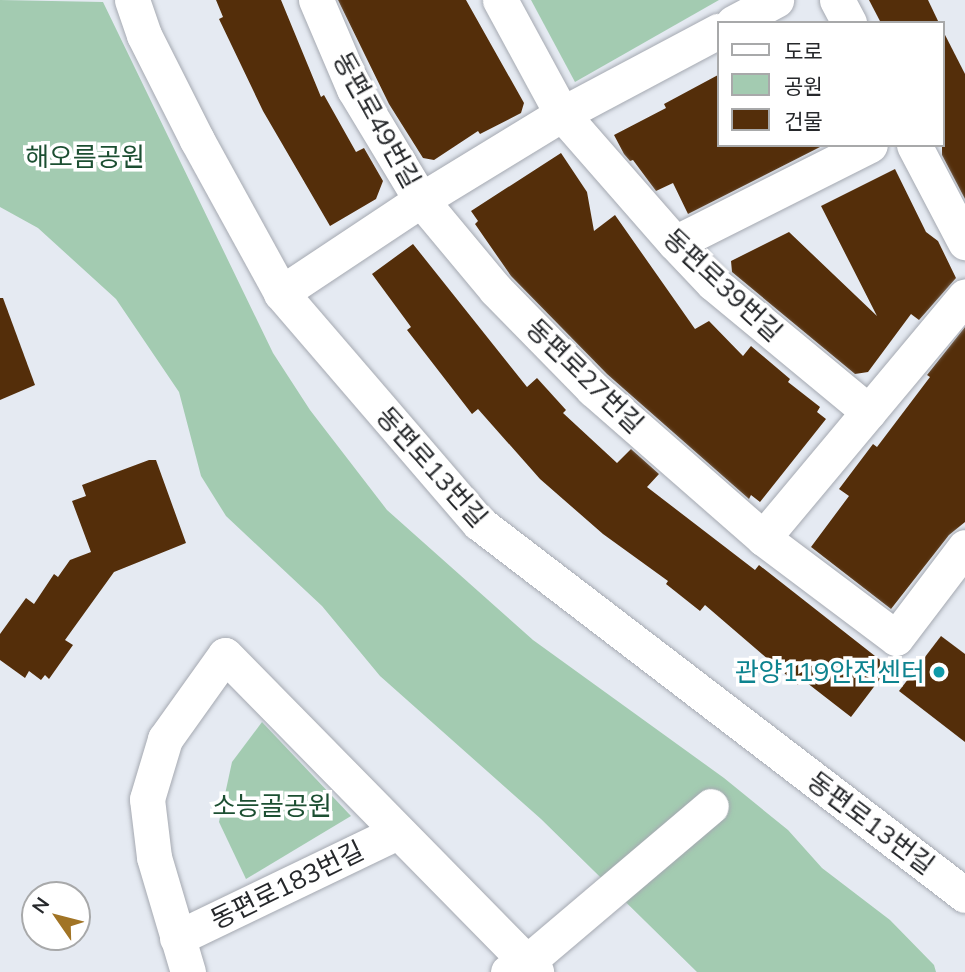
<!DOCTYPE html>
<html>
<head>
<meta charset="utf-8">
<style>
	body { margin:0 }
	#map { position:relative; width:965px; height:972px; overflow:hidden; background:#e5eaf2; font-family:Mulish,"Noto Sans KR",sans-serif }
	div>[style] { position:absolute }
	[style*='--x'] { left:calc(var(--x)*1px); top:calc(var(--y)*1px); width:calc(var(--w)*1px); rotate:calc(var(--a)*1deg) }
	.green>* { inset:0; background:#a3cbb1 }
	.building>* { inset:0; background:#542e0a }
	.roads { filter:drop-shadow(0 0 2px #a5a9b1) drop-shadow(0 0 2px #a5a9b1) }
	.minor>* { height:35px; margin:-17.5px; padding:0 17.5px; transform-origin:17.5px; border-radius:17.5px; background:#fff }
	.dots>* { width:19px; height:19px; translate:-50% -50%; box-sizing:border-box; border:4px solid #fff; border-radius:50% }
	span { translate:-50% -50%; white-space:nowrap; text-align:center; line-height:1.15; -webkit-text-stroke:7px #fff; paint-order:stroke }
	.street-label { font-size:26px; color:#26282b }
	.park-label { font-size:26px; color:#1c4f32 }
	.culture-label { font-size:26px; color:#0d838f }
	.right { translate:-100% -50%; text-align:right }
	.legend { position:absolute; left:717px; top:21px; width:228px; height:126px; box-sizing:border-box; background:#fff; border:2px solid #a8a9aa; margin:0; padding:9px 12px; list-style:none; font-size:21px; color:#26282b }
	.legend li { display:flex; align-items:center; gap:14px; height:35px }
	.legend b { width:35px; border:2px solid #a8a9aa }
	.north { position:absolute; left:21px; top:881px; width:70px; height:70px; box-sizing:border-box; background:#fff; border:2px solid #a8a9aa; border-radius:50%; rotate:305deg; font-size:19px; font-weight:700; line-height:28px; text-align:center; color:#26282b }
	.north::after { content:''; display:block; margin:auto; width:24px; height:32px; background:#a17425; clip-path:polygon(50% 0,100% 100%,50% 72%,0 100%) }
</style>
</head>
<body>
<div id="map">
	<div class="green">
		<div style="clip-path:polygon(0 0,103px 2px,273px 353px,310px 410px,387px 510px,533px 640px,724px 778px,788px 830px,822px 868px,890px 920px,934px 965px,936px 972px,697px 972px,541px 819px,380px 676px,322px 606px,226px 516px,201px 476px,179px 392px,116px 299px,38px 228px,0 207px)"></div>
		<div style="clip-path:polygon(531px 0,719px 0,575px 82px)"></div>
		<div style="clip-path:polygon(262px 722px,351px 816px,246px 879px,219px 822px,232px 762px)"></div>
	</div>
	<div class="building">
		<div style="clip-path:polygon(216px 0,281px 0,321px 97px,324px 95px,356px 152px,364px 148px,383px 181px,376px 199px,330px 226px,263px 111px,219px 19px,223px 17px)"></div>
		<div style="clip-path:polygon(338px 0,466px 0,524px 103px,521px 113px,480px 134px,478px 131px,434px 160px,423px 158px,389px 104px)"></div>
		<div style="clip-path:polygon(869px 0,928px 0,939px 23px,881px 23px)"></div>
		<div style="clip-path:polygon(942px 29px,965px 74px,965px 199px,942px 155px)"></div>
		<div style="clip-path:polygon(718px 75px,718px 145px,824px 145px,688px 214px,673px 183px,656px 191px,633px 160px,630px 161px,624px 154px,614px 135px,666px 108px,664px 104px)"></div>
		<div style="clip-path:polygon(561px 153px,587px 192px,594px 231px,615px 215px,695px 329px,709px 321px,743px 356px,751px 346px,790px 379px,788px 382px,820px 407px,817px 412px,826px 419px,760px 502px,751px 495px,749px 499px,607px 374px,511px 276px,475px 224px,478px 221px,471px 211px)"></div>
		<div style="clip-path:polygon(895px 169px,926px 232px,938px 241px,956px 278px,919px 320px,911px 314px,868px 372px,855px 374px,732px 272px,731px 261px,789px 232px,877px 316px,821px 206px)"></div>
		<div style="clip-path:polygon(413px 244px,527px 387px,537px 378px,566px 410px,563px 413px,617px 463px,631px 449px,659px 474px,647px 487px,755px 570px,759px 565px,889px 667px,851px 717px,802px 679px,798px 685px,705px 605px,700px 611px,666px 584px,668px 581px,603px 534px,540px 479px,478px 409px,472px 414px,407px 330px,411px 327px,372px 274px)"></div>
		<div style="clip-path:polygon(0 298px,3px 298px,35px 385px,0 400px)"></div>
		<div style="clip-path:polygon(965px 327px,965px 522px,949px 535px,891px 609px,811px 547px,849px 496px,839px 489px,873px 444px,877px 447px,930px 377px,927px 375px)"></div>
		<div style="clip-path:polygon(149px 460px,156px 460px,186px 543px,114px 572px,65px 640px,73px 645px,49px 679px,45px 675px,41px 680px,29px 671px,25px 678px,0 660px,0 634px,26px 598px,34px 604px,54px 574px,58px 577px,70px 560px,91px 552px,72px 501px,86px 496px,82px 485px)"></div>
		<div style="clip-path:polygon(941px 636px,965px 654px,965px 742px,899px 691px)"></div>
	</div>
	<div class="roads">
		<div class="minor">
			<div style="--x:132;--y:0;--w:37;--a:71"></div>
			<div style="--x:144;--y:35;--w:118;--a:63.2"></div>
			<div style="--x:197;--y:140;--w:175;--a:61.2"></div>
			<div style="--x:281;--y:293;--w:303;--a:49.3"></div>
			<div style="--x:479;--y:523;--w:612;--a:37.43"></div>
			<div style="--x:316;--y:0;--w:97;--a:66.9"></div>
			<div style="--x:354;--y:89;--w:130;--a:58.9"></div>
			<div style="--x:421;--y:200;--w:117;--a:50.2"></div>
			<div style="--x:496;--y:290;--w:139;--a:45.6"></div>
			<div style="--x:593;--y:389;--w:226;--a:41.2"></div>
			<div style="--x:763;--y:538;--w:166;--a:36.9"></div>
			<div style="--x:896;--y:638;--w:114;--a:-52.8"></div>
			<div style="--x:500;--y:0;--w:130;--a:61.5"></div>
			<div style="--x:562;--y:114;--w:171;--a:48.8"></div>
			<div style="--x:675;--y:243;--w:55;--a:46.5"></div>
			<div style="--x:713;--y:283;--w:202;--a:39.6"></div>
			<div style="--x:837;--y:0;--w:26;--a:62"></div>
			<div style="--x:733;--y:23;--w:49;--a:-28.1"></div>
			<div style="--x:914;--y:145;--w:110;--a:62.3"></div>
			<div style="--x:675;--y:243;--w:218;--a:-26.7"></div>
			<div style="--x:281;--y:293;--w:168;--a:-33.6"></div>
			<div style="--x:421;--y:200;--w:165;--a:-31.4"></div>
			<div style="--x:562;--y:114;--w:177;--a:-28"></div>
			<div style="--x:763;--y:538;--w:315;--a:-50.1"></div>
			<div style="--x:177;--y:938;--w:244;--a:-25.7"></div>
			<div style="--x:188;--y:972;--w:120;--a:-106.5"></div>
			<div style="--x:154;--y:857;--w:58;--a:-96.9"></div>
			<div style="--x:147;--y:799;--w:63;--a:-73.3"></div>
			<div style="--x:165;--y:739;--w:103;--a:-54.5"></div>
			<div style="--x:225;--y:655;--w:444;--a:45.5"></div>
			<div style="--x:508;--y:972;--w:21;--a:-28"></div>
			<div style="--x:527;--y:962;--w:241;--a:-40.3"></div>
		</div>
	</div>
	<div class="dots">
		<div style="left:939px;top:672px;background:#0f9aa8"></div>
	</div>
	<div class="street-label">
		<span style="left:377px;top:120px;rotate:61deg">동편로49번길</span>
		<span style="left:723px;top:285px;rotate:43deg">동편로39번길</span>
		<span style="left:585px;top:376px;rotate:44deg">동편로27번길</span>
		<span style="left:432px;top:467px;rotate:48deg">동편로13번길</span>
		<span style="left:871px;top:823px;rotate:37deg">동편로13번길</span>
		<span style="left:287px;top:885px;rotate:-26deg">동편로183번길</span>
	</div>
	<div class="park-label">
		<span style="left:85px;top:157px">해오름공원</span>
		<span style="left:272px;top:806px">소능골공원</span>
	</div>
	<div class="culture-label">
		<span class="right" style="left:925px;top:672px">관양119안전센터</span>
	</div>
	<ul class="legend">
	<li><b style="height:9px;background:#fff"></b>도로</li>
	<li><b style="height:19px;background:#a3cbb1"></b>공원</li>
	<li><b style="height:19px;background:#542e0a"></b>건물</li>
	</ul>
	<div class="north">N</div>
</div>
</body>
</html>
